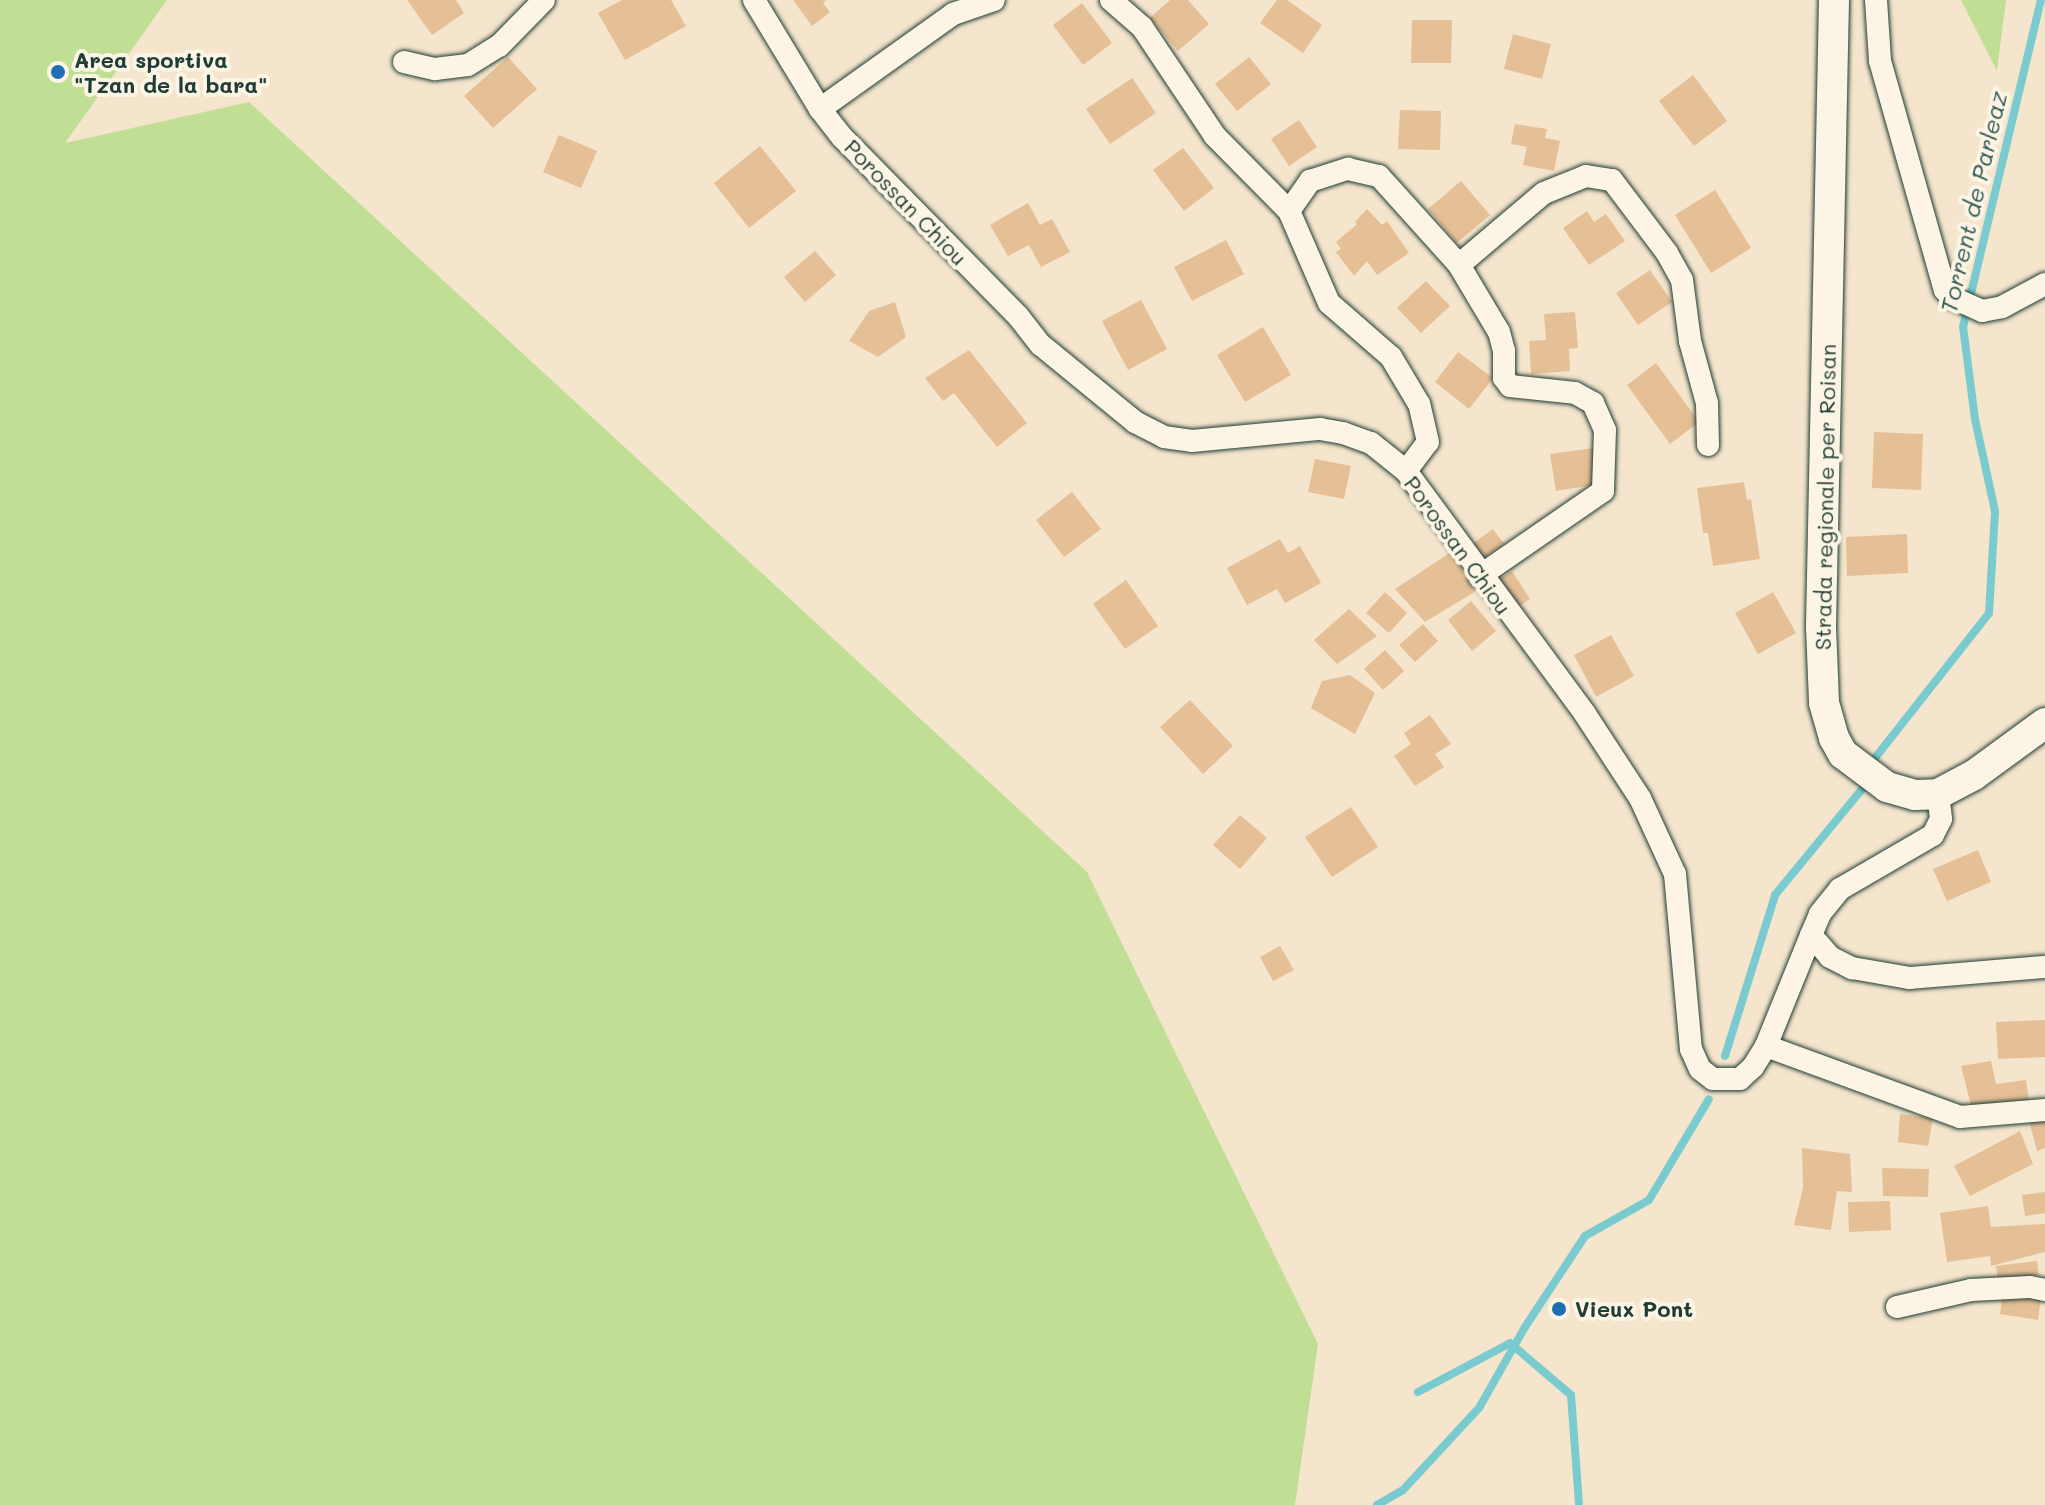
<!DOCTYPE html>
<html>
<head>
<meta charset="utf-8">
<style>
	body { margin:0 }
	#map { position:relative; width:2045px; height:1505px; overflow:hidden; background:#f5e5cd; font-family:Mali,sans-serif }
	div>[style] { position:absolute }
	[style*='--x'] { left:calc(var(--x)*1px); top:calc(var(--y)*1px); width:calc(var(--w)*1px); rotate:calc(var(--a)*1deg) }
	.green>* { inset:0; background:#c1de95 }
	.stream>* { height:8px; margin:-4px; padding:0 4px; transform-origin:4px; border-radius:4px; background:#7acbd0 }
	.building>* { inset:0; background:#e5bf96 }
	.roads { filter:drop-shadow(0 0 2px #1f3d34) drop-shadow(0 0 2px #1f3d34) }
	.street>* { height:22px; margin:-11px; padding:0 11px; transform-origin:11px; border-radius:11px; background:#fcf5e5 }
	.secondary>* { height:30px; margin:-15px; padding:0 15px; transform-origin:15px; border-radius:15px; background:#fcf5e5 }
	.dots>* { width:22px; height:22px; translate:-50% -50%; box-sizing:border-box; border:4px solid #fcf5e5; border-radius:50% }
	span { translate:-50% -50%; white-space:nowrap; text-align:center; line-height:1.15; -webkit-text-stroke:8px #fcf5e5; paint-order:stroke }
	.poi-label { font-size:22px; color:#1f3d34; font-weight:700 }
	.left { translate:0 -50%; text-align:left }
	.street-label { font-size:22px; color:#1f3d34 }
	.water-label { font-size:24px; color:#315953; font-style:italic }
</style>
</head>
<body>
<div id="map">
	<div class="green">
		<div style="clip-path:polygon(0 0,167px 0,65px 143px,249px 102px,1087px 872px,1318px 1344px,1295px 1505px,0 1505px)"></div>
		<div style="clip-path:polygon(1961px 0,2006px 0,1997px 71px)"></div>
	</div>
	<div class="stream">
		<div style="--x:1875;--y:758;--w:184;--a:-51.8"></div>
		<div style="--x:1989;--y:613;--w:102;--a:-86.6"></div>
		<div style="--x:1995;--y:511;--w:94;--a:-102.3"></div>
		<div style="--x:1975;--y:419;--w:93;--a:-97.4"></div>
		<div style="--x:1963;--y:327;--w:336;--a:-76.6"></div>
		<div style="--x:1725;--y:1056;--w:169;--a:-72.7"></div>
		<div style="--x:1775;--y:895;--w:139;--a:-50.6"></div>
		<div style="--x:1418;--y:1392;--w:104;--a:-28"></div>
		<div style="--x:1510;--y:1343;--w:80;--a:40.4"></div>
		<div style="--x:1571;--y:1395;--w:108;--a:85.8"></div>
		<div style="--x:1377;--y:1505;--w:30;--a:-30"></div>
		<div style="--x:1403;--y:1490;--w:112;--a:-47.2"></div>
		<div style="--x:1479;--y:1408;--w:93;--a:-60.4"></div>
		<div style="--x:1525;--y:1327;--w:109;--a:-56.6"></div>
		<div style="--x:1585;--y:1236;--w:73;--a:-29.4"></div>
		<div style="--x:1649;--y:1200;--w:117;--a:-59.3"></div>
	</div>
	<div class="building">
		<div style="clip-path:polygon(407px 0,456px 0,464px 13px,432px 35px)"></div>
		<div style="clip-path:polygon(622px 0,671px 0,686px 26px,625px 60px,598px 13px)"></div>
		<div style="clip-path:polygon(793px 0,826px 0,823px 3px,830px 12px,812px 26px)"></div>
		<div style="clip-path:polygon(1170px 0,1188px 0,1209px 24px,1178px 51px,1150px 18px)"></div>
		<div style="clip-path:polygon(1277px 0,1287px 0,1322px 25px,1303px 53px,1260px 23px)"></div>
		<div style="clip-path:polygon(1082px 3px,1112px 43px,1083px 65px,1053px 25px)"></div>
		<div style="clip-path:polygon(1412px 20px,1452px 20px,1451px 63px,1411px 63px)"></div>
		<div style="clip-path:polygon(1513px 34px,1551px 44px,1542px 79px,1504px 69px)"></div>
		<div style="clip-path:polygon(508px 57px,537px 89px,493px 128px,464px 96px)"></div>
		<div style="clip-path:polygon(1249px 57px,1271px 84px,1237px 111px,1215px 84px)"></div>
		<div style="clip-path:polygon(1693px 75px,1727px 121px,1694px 146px,1659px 101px)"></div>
		<div style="clip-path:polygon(1132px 78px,1156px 113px,1110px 144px,1086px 109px)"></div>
		<div style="clip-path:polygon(1400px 110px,1441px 111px,1440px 150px,1398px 149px)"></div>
		<div style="clip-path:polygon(1299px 120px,1317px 147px,1289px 166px,1271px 139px)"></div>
		<div style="clip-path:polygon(1515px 124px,1547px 129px,1545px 138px,1560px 141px,1554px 171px,1523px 165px,1527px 147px,1511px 144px)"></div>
		<div style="clip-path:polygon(559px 135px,597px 151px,581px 188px,543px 172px)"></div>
		<div style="clip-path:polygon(760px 146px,796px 191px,749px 228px,714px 183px)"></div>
		<div style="clip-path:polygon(1183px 148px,1214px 188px,1184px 211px,1153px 170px)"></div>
		<div style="clip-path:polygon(1461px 181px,1490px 215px,1457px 243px,1428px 209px)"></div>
		<div style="clip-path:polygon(1715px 190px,1751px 248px,1711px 273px,1675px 215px)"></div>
		<div style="clip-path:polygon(1028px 203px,1040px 225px,1052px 219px,1070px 252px,1041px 267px,1029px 245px,1008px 256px,990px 225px)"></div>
		<div style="clip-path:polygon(1367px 209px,1382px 225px,1387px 221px,1409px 253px,1377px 275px,1367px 261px,1354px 276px,1336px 252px,1341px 249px,1336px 242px,1357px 224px,1355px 222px)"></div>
		<div style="clip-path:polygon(1587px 211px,1594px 222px,1606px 214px,1625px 241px,1589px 265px,1563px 228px)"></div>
		<div style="clip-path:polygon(1226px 240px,1244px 274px,1192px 301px,1174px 267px)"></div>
		<div style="clip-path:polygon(815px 251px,836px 275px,805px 302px,784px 277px)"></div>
		<div style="clip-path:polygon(1650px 270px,1672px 302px,1638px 325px,1616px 293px)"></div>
		<div style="clip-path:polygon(1426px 281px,1450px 306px,1421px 333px,1397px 308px)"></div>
		<div style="clip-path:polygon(1141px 300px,1167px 349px,1128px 370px,1102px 321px)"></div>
		<div style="clip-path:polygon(895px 302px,906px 337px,878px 357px,849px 341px,869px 311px)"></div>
		<div style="clip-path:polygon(1575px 312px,1578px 348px,1569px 349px,1570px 371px,1531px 374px,1529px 341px,1546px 340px,1544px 314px)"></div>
		<div style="clip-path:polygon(1263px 327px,1291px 375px,1245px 402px,1217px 355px)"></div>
		<div style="clip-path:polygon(969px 350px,1027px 423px,997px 447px,954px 393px,943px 401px,925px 378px)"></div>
		<div style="clip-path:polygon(1458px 352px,1493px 378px,1469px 409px,1435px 382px)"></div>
		<div style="clip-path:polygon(1656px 363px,1699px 422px,1670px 444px,1627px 385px)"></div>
		<div style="clip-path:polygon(1874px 432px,1923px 434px,1921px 490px,1872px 488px)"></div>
		<div style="clip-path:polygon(1594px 448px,1599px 484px,1556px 491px,1550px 454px)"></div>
		<div style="clip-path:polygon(1315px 459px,1351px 466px,1344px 499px,1308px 492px)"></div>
		<div style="clip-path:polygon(1744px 482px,1747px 500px,1751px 499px,1760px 559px,1713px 566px,1708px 533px,1703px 533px,1697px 488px)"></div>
		<div style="clip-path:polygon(1072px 492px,1101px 529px,1064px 557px,1036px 520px)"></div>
		<div style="clip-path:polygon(1493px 529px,1504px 544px,1483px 558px,1472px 544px)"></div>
		<div style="clip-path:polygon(1907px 534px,1908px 573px,1847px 576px,1846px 537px)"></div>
		<div style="clip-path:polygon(1280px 539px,1288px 553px,1300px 546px,1321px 583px,1285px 603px,1277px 589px,1247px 605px,1227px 568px)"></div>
		<div style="clip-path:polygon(1451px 552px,1476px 591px,1425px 622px,1395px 589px)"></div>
		<div style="clip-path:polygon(1512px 571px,1530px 599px,1515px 609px,1497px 581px)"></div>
		<div style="clip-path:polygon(1126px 580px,1158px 626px,1125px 649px,1093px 604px)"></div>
		<div style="clip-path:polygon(1385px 592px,1407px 613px,1389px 633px,1366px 613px)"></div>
		<div style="clip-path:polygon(1773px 592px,1796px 633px,1758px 654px,1735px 613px)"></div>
		<div style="clip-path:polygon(1471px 601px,1496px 631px,1472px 651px,1448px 620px)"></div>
		<div style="clip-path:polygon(1349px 609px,1377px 636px,1337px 664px,1314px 640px)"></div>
		<div style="clip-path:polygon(1423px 624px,1438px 641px,1415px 662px,1399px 645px)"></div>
		<div style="clip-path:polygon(1611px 635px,1634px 676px,1596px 697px,1574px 655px)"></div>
		<div style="clip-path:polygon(1385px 650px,1404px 671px,1383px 690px,1364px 669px)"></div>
		<div style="clip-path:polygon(1350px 675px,1375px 693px,1355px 734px,1311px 708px,1322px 681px)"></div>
		<div style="clip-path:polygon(1190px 700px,1233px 746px,1203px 774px,1160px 727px)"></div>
		<div style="clip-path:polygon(1430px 715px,1451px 744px,1435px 754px,1444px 767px,1415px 786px,1394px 756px,1411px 744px,1404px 733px)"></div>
		<div style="clip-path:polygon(1351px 807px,1378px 847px,1332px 877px,1305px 837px)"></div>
		<div style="clip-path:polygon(1240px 815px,1267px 838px,1240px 869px,1213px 845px)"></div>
		<div style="clip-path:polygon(1978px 850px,1991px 882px,1947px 901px,1933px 869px)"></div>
		<div style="clip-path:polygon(1280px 946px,1294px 970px,1273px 981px,1260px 957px)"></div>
		<div style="clip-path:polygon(2045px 1020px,2045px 1057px,1998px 1059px,1996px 1022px)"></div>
		<div style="clip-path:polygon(1991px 1061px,1996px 1084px,2026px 1080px,2029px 1101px,1972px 1109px,1961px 1066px)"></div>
		<div style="clip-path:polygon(1900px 1114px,1933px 1118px,1928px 1146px,1898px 1142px)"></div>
		<div style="clip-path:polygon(2045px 1120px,2045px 1148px,2037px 1151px,2029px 1121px)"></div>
		<div style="clip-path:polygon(2020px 1131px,2033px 1164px,1970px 1196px,1954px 1166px)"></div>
		<div style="clip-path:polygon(1802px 1148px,1850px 1154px,1852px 1192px,1837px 1191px,1831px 1230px,1794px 1225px,1803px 1188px)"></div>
		<div style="clip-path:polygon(1882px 1168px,1929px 1169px,1928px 1197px,1883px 1196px)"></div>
		<div style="clip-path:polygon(2045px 1192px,2045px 1213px,2025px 1216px,2022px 1195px)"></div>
		<div style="clip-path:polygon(1890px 1201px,1891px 1230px,1849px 1232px,1848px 1202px)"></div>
		<div style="clip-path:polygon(1988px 1206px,1991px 1227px,2045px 1224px,2045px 1252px,1991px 1266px,1990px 1256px,1947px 1262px,1940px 1213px)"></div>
		<div style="clip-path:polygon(2037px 1261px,2039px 1275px,1998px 1280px,1996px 1266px)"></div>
		<div style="clip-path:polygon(2003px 1292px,2041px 1297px,2038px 1320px,2000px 1314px)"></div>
	</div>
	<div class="roads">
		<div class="street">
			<div style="--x:754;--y:0;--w:127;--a:58.8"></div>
			<div style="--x:820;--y:109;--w:36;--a:52"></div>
			<div style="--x:842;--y:137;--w:251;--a:45.5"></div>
			<div style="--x:1018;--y:316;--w:37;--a:52"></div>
			<div style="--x:1041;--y:345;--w:122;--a:39.3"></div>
			<div style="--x:1135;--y:422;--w:33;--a:27"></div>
			<div style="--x:1164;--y:437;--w:28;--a:8"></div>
			<div style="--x:1192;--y:441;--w:129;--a:-5.4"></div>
			<div style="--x:1320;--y:429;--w:23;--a:10"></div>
			<div style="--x:1343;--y:433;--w:30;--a:20"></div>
			<div style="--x:1371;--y:443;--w:45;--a:38.7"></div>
			<div style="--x:1406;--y:471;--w:302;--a:53.6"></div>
			<div style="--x:1585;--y:714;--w:100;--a:56.8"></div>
			<div style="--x:1640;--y:798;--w:84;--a:65.3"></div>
			<div style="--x:1675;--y:874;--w:176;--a:84.8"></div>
			<div style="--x:1691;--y:1049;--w:22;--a:66"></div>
			<div style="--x:1700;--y:1069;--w:16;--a:38"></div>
			<div style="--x:1713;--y:1079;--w:27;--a:0"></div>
			<div style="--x:1740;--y:1079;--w:18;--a:-43"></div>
			<div style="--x:1753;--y:1067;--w:25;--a:-58"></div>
			<div style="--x:1766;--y:1046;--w:120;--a:-67.9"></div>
			<div style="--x:1111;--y:0;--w:41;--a:41.1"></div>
			<div style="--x:1142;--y:27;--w:131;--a:56.2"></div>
			<div style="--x:1215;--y:136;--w:105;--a:45.4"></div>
			<div style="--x:1876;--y:0;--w:61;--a:86.2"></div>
			<div style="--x:1880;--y:61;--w:238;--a:74.2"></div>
			<div style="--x:1945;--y:290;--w:11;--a:45"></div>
			<div style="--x:1953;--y:298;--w:32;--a:24"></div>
			<div style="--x:1982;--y:311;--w:20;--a:-11"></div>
			<div style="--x:2002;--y:307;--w:49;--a:-28.1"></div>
			<div style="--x:404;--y:62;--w:32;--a:13"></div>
			<div style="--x:435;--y:69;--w:33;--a:-7"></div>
			<div style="--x:468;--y:65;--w:36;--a:-32"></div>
			<div style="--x:499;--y:46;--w:64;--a:-45.6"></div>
			<div style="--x:820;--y:109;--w:163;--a:-35.5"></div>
			<div style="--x:953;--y:14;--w:43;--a:-18.9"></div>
			<div style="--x:1459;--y:265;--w:111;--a:-40.3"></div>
			<div style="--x:1544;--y:193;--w:45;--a:-22"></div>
			<div style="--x:1586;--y:176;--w:26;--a:9"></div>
			<div style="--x:1612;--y:180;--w:91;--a:53"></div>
			<div style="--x:1667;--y:253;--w:31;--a:61"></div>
			<div style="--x:1682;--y:280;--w:62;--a:82.5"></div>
			<div style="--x:1690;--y:341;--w:64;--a:74.7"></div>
			<div style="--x:1707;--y:403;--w:42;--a:88.6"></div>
			<div style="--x:1406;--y:471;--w:36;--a:-53"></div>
			<div style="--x:1428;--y:442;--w:39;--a:-103"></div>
			<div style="--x:1419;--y:404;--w:55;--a:-120.8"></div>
			<div style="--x:1391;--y:357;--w:82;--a:-138.9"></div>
			<div style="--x:1329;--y:303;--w:100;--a:-113.5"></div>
			<div style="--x:1289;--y:211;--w:37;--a:-55"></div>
			<div style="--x:1310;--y:181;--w:40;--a:-18"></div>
			<div style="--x:1348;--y:169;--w:32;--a:13"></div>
			<div style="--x:1379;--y:176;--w:120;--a:48"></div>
			<div style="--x:1459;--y:265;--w:78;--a:59.2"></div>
			<div style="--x:1499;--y:332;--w:20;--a:75"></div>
			<div style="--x:1504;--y:351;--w:27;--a:90"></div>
			<div style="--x:1504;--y:378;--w:10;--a:53"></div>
			<div style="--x:1510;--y:386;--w:65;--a:6.1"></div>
			<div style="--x:1575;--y:393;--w:21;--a:29"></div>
			<div style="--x:1593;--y:403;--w:30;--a:66"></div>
			<div style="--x:1605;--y:430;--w:61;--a:91.9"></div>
			<div style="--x:1603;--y:491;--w:150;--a:145.4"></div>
			<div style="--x:1938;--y:794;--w:25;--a:83"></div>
			<div style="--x:1941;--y:819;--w:18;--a:117"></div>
			<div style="--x:1933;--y:835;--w:108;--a:149.9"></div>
			<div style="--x:1840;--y:889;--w:32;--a:129"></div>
			<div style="--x:1820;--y:914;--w:23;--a:113"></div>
			<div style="--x:1811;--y:935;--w:29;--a:49"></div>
			<div style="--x:1830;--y:957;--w:25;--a:27"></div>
			<div style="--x:1852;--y:968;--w:59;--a:9.8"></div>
			<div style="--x:1910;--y:978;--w:135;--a:-4.7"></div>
			<div style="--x:1766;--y:1046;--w:207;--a:20.1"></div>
			<div style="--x:1960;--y:1117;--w:85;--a:-4.7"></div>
			<div style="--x:1897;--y:1307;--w:76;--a:-12.9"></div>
			<div style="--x:1971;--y:1290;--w:59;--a:-2.9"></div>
			<div style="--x:2030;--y:1287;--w:15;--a:11"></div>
		</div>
		<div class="secondary">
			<div style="--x:1834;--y:0;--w:627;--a:91.19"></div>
			<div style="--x:1821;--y:627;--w:76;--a:87.7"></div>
			<div style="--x:1824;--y:703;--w:36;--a:74"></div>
			<div style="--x:1834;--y:738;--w:18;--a:61"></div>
			<div style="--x:1843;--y:754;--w:55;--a:36.9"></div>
			<div style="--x:1887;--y:787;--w:29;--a:16"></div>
			<div style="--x:1915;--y:795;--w:23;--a:-2"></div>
			<div style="--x:1938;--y:794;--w:41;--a:-27.8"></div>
			<div style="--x:1974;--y:775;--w:88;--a:-36.2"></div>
		</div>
	</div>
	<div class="dots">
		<div style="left:58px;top:72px;background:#1f6fb2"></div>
		<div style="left:1559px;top:1309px;background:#1f6fb2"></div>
	</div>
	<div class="poi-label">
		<span class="left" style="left:74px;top:72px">Area sportiva<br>"Tzan de la bara"</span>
		<span class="left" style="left:1575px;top:1309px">Vieux Pont</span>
	</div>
	<div class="street-label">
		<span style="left:906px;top:202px;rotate:46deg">Porossan Chiou</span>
		<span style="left:1825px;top:497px;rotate:-89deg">Strada regionale per Roisan</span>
		<span style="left:1458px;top:545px;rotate:54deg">Porossan Chiou</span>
	</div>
	<div class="water-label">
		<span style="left:1973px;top:202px;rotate:-77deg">Torrent de Parleaz</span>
	</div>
</div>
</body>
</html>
